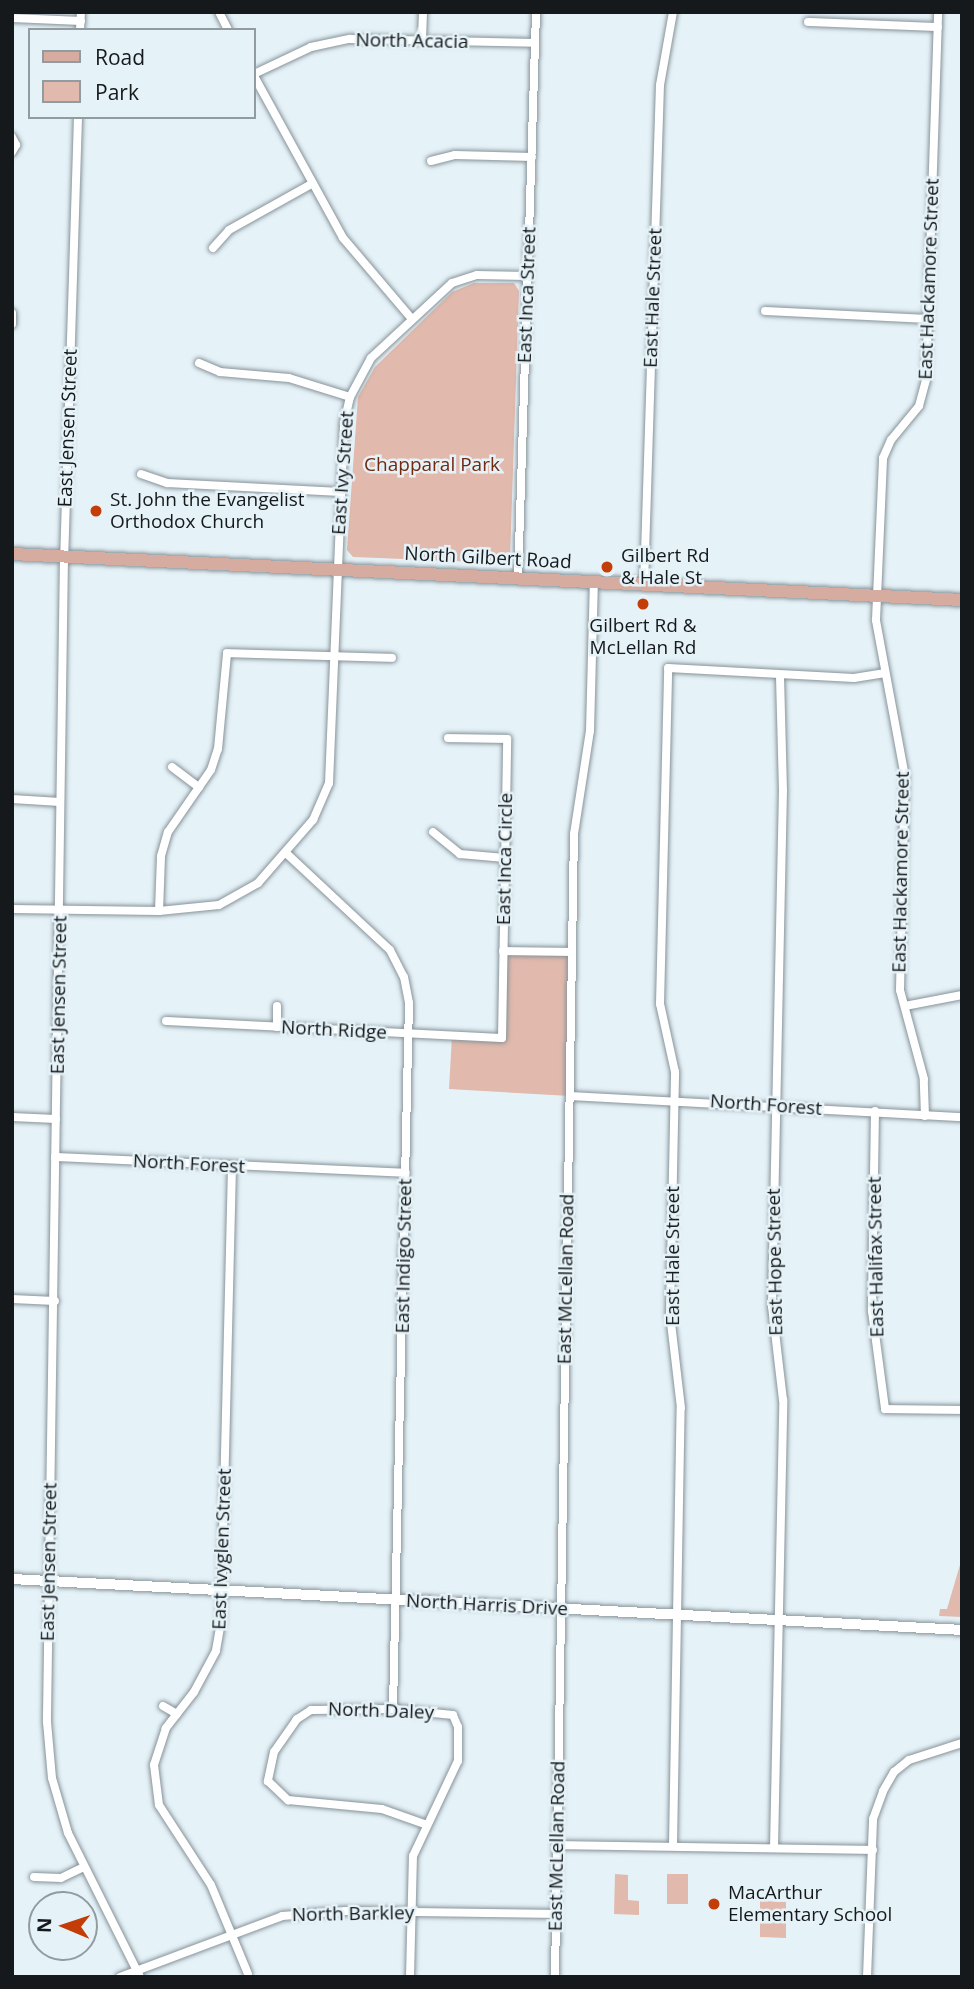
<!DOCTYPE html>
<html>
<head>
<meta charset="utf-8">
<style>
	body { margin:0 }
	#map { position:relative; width:974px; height:1989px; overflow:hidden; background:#e5f2f8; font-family:"Open Sans",sans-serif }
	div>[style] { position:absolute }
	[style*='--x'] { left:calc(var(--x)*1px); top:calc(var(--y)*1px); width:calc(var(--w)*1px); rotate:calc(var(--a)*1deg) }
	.green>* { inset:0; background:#e1b9ad }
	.roads { filter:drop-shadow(0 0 2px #879399) drop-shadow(0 0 2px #879399) }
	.street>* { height:8px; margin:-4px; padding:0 4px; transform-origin:4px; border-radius:4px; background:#fff }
	.secondary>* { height:10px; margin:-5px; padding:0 5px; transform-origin:5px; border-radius:5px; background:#fff }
	.primary>* { height:12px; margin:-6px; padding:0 6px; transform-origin:6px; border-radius:6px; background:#d6aca0 }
	.dots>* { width:19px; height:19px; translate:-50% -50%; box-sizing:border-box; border:4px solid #e5f2f8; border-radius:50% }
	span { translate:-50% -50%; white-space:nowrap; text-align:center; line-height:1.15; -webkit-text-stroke:5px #e5f2f8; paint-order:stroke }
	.street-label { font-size:19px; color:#15191b }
	.park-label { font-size:19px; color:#732810 }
	.poi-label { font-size:19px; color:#15191b }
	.left { translate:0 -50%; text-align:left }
	.frame { position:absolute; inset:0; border:14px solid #15191b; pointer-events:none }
	.legend { position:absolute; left:28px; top:28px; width:228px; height:91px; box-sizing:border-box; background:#e5f2f8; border:2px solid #929ba0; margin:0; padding:9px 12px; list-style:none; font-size:21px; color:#15191b }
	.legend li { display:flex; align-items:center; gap:14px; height:35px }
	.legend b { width:35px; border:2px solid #929ba0 }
	.north { position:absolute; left:28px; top:1891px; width:70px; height:70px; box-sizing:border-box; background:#e5f2f8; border:2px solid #929ba0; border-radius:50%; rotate:272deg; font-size:19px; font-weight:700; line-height:28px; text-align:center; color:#15191b }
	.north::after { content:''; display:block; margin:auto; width:24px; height:32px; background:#c43d07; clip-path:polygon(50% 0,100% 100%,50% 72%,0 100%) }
</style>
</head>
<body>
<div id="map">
	<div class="green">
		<div style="clip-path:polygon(474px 283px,514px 283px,519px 291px,510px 558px,504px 563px,353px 557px,347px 550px,358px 397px,375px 367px,452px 292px)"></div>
		<div style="clip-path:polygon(503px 951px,572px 952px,570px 1096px,449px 1089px,452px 1036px,502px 1037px)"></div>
		<div style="clip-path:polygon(962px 1558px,962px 1617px,939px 1616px,940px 1609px,947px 1609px)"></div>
		<div style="clip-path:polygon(615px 1874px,628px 1875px,628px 1900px,639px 1901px,639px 1915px,614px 1914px)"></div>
		<div style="clip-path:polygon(667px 1874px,688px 1874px,688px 1904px,667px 1904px)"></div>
		<div style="clip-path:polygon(760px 1901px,786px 1902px,786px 1919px,760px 1918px)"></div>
		<div style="clip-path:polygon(760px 1920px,786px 1921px,786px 1938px,760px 1937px)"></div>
	</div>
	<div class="roads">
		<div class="street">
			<div style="--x:219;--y:12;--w:20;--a:63"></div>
			<div style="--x:12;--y:18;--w:69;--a:2.5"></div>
			<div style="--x:808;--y:22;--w:130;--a:2.2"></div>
			<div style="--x:80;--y:30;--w:18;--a:-87"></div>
			<div style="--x:422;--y:40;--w:28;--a:-88"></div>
			<div style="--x:254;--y:74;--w:63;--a:-25.3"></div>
			<div style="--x:311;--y:47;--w:40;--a:-12"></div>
			<div style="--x:350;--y:39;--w:185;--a:1.2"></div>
			<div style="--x:254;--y:76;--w:185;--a:61.2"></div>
			<div style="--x:343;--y:238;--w:106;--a:49.6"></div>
			<div style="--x:78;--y:117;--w:440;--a:91.8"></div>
			<div style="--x:64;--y:557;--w:1165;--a:90.84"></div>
			<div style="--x:47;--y:1722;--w:56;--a:84.9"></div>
			<div style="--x:52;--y:1778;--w:57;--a:73.8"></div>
			<div style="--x:68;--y:1833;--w:161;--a:63.4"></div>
			<div style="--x:12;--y:137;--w:9;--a:63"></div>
			<div style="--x:16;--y:145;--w:8;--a:120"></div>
			<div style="--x:431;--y:161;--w:25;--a:-14"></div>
			<div style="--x:455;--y:155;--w:77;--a:1.5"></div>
			<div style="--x:213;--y:248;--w:24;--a:-48"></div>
			<div style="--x:229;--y:230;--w:96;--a:-29.2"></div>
			<div style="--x:765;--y:311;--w:164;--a:2.8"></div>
			<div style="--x:12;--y:313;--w:11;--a:90"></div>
			<div style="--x:199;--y:363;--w:23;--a:23"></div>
			<div style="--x:220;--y:372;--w:69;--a:5"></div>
			<div style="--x:289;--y:378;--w:64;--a:17.3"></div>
			<div style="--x:141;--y:474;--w:28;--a:19"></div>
			<div style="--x:167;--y:483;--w:174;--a:3"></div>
			<div style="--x:518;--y:579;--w:567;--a:-88.18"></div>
			<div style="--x:644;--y:585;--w:500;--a:-88.17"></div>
			<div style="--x:660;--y:85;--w:74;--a:-79.9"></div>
			<div style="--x:172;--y:767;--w:34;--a:37"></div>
			<div style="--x:12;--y:799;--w:48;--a:3.6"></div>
			<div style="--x:433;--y:832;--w:35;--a:39"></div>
			<div style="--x:460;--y:854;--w:45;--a:5.1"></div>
			<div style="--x:286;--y:853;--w:142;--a:43"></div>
			<div style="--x:390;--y:950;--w:30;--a:63"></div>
			<div style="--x:404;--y:977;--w:26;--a:79"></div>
			<div style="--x:409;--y:1003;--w:706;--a:91.3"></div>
			<div style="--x:12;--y:909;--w:147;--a:0.8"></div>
			<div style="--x:159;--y:911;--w:60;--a:-5.7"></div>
			<div style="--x:219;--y:905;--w:45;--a:-29.4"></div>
			<div style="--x:258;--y:883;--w:84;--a:-48.9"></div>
			<div style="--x:313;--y:820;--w:40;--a:-66.6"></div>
			<div style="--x:329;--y:783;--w:360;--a:-87.6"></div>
			<div style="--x:344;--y:423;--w:27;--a:-77"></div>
			<div style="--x:350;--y:397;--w:44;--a:-61.7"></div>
			<div style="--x:371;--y:358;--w:110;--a:-42.8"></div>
			<div style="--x:452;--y:283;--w:26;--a:-18"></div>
			<div style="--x:477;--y:275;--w:50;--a:1.1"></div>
			<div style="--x:159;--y:911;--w:55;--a:-87.9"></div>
			<div style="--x:161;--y:856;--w:25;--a:-74"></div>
			<div style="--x:168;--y:832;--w:75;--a:-55.3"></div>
			<div style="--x:211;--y:770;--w:22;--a:-72"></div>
			<div style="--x:218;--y:749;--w:96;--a:-84.6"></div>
			<div style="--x:227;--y:653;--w:165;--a:1.7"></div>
			<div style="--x:503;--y:951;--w:69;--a:0.8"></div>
			<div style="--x:277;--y:1006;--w:21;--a:90"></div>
			<div style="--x:905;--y:1006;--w:58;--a:-10.9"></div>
			<div style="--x:166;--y:1021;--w:336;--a:2.9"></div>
			<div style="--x:502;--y:1038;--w:299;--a:-89"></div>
			<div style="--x:507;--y:739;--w:59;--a:-179"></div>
			<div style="--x:570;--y:1096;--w:393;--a:3.1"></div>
			<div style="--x:875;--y:1111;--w:200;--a:90.9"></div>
			<div style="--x:872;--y:1311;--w:99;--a:82.4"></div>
			<div style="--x:885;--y:1409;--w:77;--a:0.7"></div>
			<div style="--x:925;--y:1116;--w:37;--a:-92"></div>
			<div style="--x:924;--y:1079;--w:92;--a:-105.1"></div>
			<div style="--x:900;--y:990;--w:213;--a:-88.7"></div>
			<div style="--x:905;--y:777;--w:160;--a:-100.5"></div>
			<div style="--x:876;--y:620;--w:162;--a:-87.5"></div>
			<div style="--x:883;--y:458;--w:20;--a:-66"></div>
			<div style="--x:891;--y:440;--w:44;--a:-50.5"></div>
			<div style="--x:919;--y:406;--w:28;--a:-75"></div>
			<div style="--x:926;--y:379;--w:367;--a:-88.1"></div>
			<div style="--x:12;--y:1117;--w:44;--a:2.6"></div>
			<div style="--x:55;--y:1157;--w:351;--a:2.6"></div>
			<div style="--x:232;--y:1167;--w:455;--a:91.4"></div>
			<div style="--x:221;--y:1622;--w:29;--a:100"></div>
			<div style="--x:216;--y:1651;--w:47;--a:118.2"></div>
			<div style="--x:194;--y:1692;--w:46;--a:127.9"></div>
			<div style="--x:166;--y:1728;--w:39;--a:108"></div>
			<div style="--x:154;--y:1765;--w:40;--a:82.9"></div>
			<div style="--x:159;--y:1805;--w:95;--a:57"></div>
			<div style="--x:211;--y:1885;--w:96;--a:67.4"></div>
			<div style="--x:12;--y:1299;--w:43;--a:2.7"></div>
			<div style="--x:163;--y:1706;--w:16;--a:30"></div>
			<div style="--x:557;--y:1845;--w:316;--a:0.9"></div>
			<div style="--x:673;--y:1845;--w:437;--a:-89"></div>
			<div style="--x:681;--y:1408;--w:94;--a:-96.7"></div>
			<div style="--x:670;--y:1315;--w:243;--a:-88.8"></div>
			<div style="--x:675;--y:1072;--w:70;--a:-102.4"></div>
			<div style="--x:660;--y:1004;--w:336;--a:-88.6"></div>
			<div style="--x:668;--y:668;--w:186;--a:3.1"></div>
			<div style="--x:854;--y:678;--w:30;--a:-9"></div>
			<div style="--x:774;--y:1848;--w:448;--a:-88.8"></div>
			<div style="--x:783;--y:1400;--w:95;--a:-96.7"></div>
			<div style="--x:772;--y:1306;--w:515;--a:-88.78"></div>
			<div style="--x:783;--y:791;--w:115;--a:-91.5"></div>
			<div style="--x:34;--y:1877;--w:27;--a:2"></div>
			<div style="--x:61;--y:1878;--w:25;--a:-26"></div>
			<div style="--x:120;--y:1977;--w:173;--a:-20.6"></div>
			<div style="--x:282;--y:1916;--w:64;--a:-4.5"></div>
			<div style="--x:346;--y:1911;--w:210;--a:0.8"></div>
			<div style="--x:410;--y:1977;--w:121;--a:-88.6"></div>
			<div style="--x:413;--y:1856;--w:105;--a:-64.7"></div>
			<div style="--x:458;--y:1761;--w:34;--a:-90"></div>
			<div style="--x:458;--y:1727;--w:13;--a:-113"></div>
			<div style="--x:453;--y:1715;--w:60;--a:-174.3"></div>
			<div style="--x:393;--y:1709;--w:82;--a:179.3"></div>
			<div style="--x:311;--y:1710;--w:17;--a:147"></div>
			<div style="--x:297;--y:1719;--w:40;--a:124.9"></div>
			<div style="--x:274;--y:1752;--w:30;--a:102"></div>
			<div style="--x:268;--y:1781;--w:28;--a:44"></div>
			<div style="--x:288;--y:1800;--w:94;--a:5.5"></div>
			<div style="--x:382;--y:1809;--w:48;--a:19.6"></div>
			<div style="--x:555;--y:1977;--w:1143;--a:-89.05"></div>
			<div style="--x:574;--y:834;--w:104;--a:-81.2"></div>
			<div style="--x:590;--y:731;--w:149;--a:-88.5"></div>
			<div style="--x:867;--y:1977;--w:158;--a:-87.8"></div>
			<div style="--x:873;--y:1819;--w:30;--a:-70"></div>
			<div style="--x:883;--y:1791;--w:22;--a:-60"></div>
			<div style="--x:894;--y:1772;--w:19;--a:-39"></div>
			<div style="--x:909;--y:1760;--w:56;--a:-17.8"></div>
		</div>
		<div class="secondary">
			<div style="--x:12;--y:1579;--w:951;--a:3.07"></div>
		</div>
		<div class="primary">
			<div style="--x:12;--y:554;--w:951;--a:2.77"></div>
		</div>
	</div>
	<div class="dots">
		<div style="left:96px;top:511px;background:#c43d07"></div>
		<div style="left:607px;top:567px;background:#c43d07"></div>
		<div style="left:643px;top:604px;background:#c43d07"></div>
		<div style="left:714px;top:1904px;background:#c43d07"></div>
	</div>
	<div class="street-label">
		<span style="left:412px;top:41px;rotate:1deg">North Acacia</span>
		<span style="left:929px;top:279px;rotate:-88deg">East Hackamore Street</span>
		<span style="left:527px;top:295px;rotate:-88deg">East Inca Street</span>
		<span style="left:653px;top:298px;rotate:-88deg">East Hale Street</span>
		<span style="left:68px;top:428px;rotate:-88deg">East Jensen Street</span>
		<span style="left:343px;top:473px;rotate:-86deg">East Ivy Street</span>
		<span style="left:488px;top:558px;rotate:3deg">North Gilbert Road</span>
		<span style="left:505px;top:859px;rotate:-89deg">East Inca Circle</span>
		<span style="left:901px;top:872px;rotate:-89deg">East Hackamore Street</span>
		<span style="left:59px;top:995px;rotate:-89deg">East Jensen Street</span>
		<span style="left:334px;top:1030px;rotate:3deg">North Ridge</span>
		<span style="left:766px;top:1105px;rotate:4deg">North Forest</span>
		<span style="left:189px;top:1164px;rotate:3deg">North Forest</span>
		<span style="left:404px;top:1256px;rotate:-89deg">East Indigo Street</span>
		<span style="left:673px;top:1256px;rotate:-90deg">East Hale Street</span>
		<span style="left:876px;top:1257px;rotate:-91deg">East Halifax Street</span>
		<span style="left:775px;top:1262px;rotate:-91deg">East Hope Street</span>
		<span style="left:566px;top:1279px;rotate:-89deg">East McLellan Road</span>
		<span style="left:222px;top:1549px;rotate:-88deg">East Ivyglen Street</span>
		<span style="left:49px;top:1562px;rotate:-89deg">East Jensen Street</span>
		<span style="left:487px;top:1605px;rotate:3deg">North Harris Drive</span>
		<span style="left:381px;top:1711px;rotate:2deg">North Daley</span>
		<span style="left:557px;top:1846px;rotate:-89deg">East McLellan Road</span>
		<span style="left:353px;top:1914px;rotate:-1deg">North Barkley</span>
	</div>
	<div class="park-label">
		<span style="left:432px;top:465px">Chapparal Park</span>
	</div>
	<div class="poi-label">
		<span class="left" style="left:110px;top:511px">St. John the Evangelist<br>Orthodox Church</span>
		<span class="left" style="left:621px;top:567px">Gilbert Rd<br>&amp; Hale St</span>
		<span style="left:643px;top:637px">Gilbert Rd &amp;<br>McLellan Rd</span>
		<span class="left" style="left:728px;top:1904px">MacArthur<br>Elementary School</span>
	</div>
	<div class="frame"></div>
	<ul class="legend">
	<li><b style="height:9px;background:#d6aca0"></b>Road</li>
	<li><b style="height:19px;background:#e1b9ad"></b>Park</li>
	</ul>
	<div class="north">N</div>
</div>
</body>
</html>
